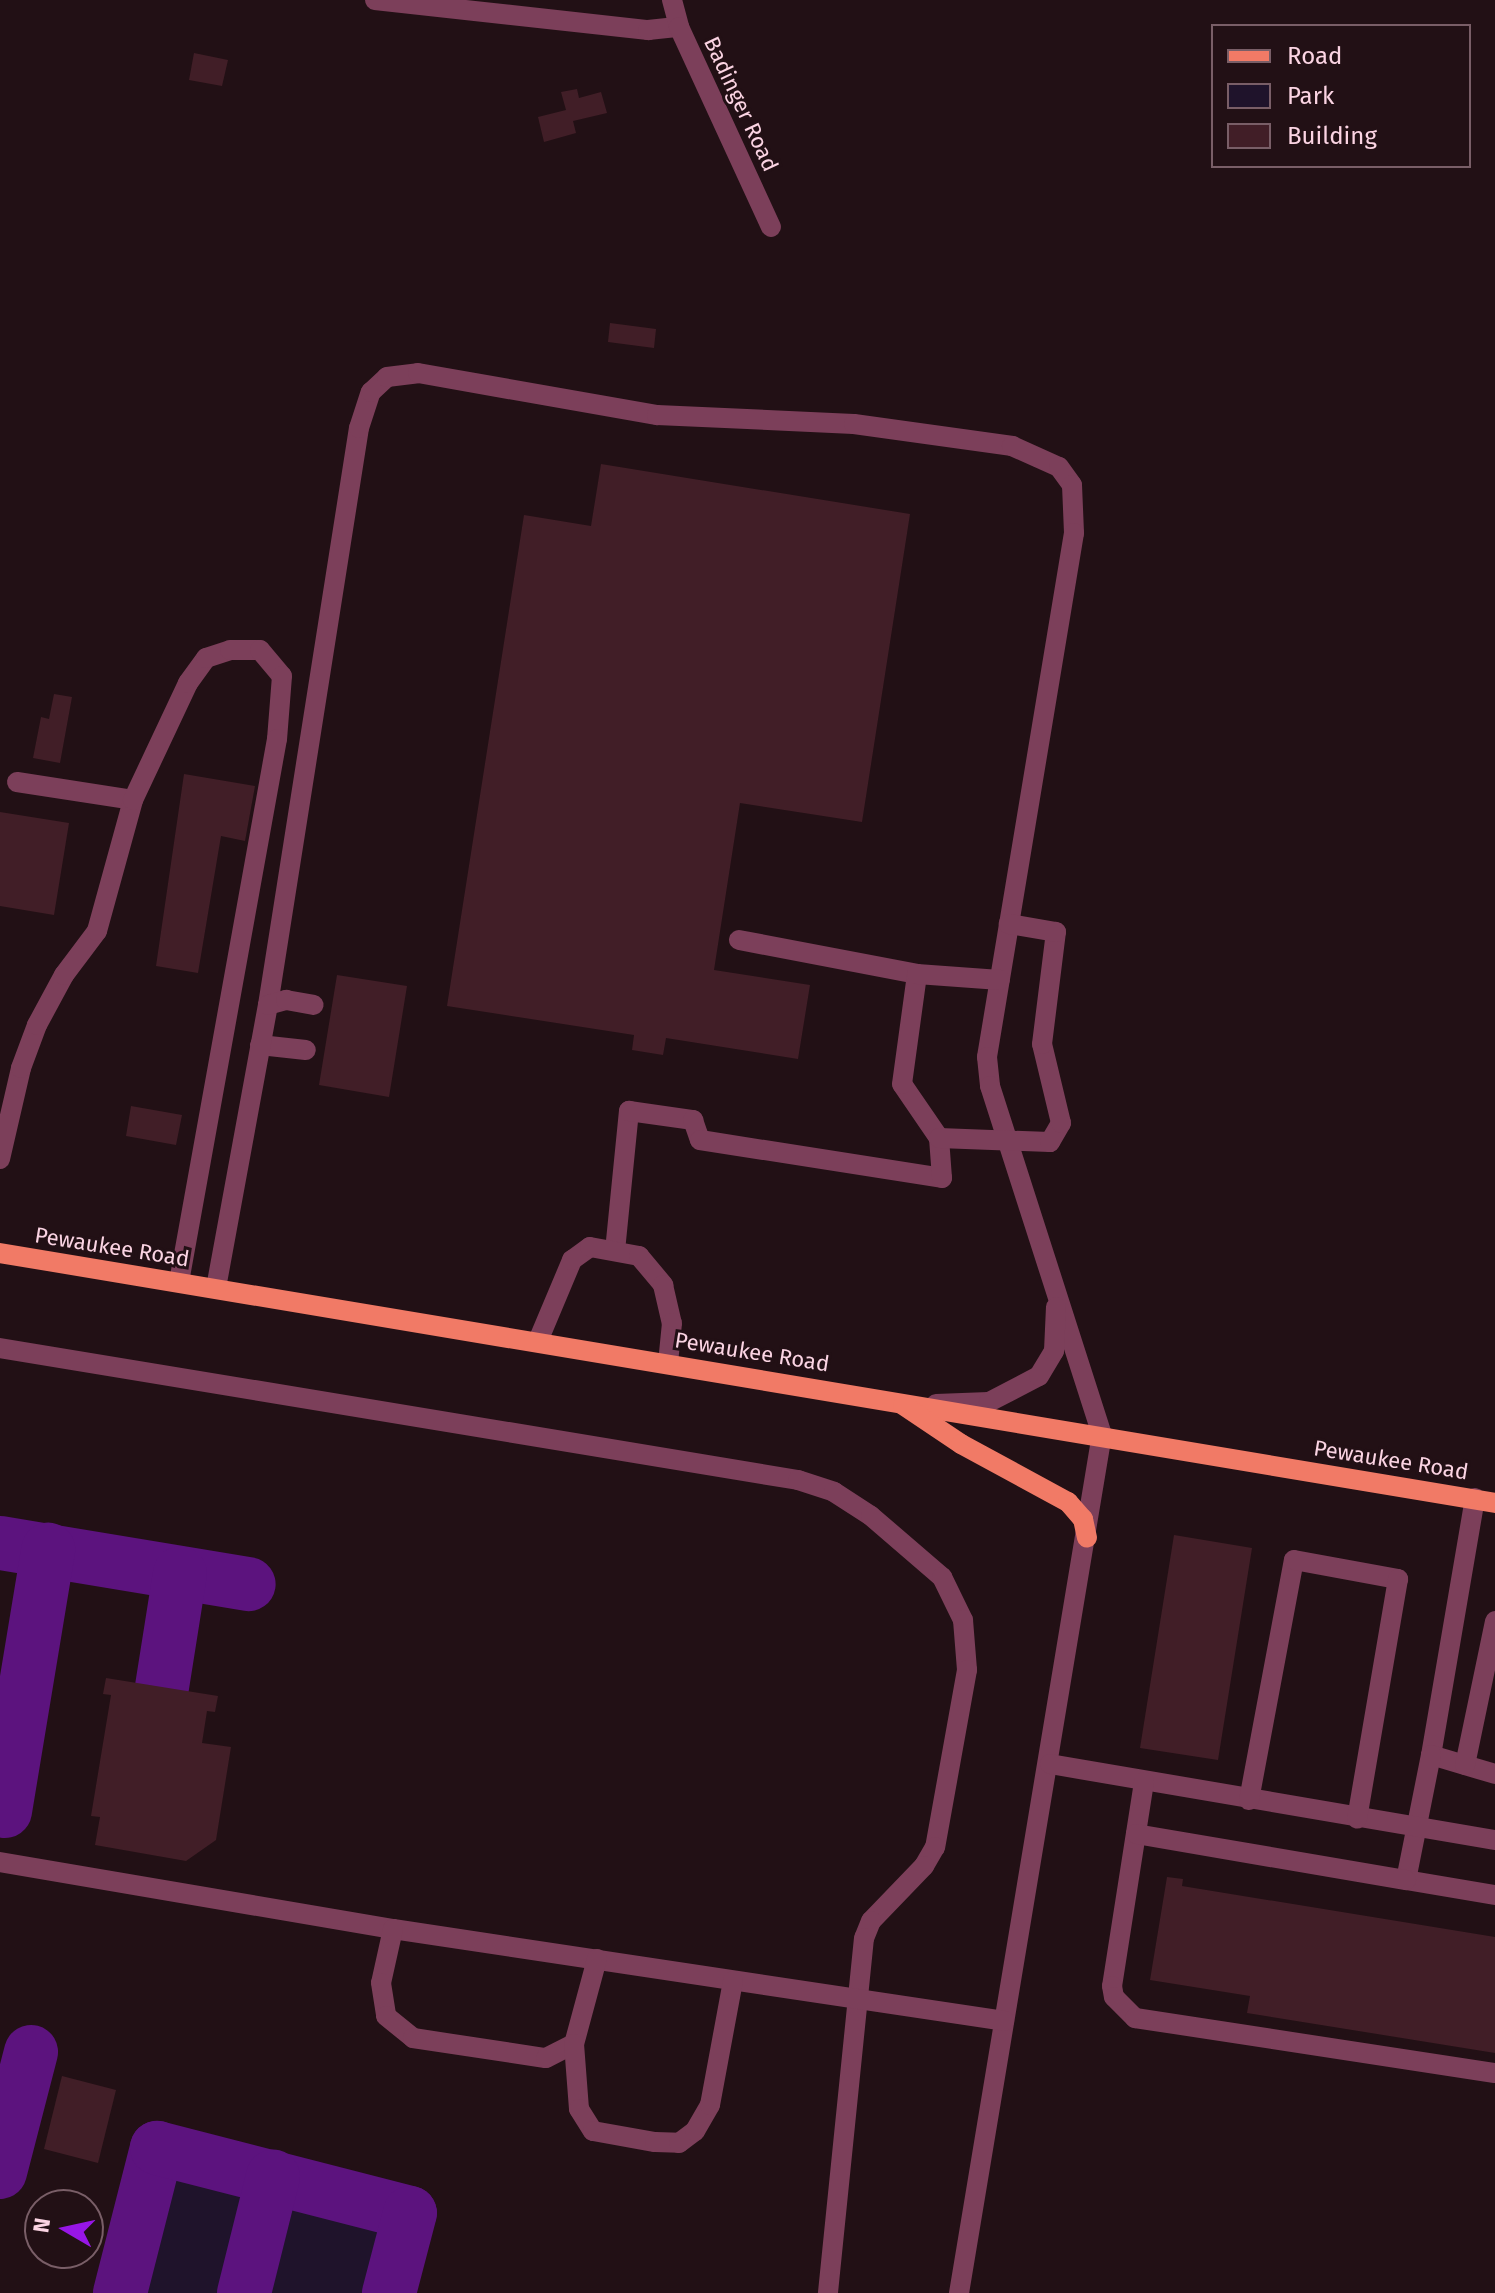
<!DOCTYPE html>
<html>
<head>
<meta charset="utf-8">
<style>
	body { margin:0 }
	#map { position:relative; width:1495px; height:2293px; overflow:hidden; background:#221015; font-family:"Fira Sans",sans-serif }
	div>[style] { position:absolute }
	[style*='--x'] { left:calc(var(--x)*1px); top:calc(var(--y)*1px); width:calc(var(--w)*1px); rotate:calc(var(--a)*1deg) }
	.green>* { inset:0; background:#1f132b }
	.taxiway>* { height:54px; margin:-27px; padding:0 27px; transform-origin:27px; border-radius:27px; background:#5c137e }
	.building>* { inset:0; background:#411e27 }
	.minor>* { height:20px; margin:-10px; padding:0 10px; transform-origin:10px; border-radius:10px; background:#7c3f5a }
	.major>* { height:20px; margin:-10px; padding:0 10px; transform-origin:10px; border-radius:10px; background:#f17a66 }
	span { translate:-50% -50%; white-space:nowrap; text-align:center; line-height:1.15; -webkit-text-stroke:6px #221015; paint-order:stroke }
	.street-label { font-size:22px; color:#fbd4e3 }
	.legend { position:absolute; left:1211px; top:24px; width:260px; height:144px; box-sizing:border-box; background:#221015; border:2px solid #795e67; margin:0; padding:10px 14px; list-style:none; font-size:24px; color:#fbd4e3 }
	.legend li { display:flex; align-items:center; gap:16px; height:40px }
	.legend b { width:40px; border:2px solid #795e67 }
	.north { position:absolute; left:24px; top:2189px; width:80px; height:80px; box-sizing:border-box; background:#221015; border:2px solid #795e67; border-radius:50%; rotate:279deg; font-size:22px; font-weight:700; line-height:32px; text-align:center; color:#fbd4e3 }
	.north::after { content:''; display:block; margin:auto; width:28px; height:36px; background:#9716e6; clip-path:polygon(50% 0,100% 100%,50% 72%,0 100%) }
</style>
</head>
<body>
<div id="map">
	<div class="green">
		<div style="clip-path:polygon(176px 2167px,242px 2182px,250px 2188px,253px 2206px,231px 2293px,132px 2293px,160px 2178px)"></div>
		<div style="clip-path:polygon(303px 2196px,380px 2220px,383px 2240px,370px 2293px,256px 2293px,277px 2208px)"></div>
	</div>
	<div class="taxiway">
		<div style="--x:0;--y:1543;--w:252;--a:9.4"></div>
		<div style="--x:162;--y:1687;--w:115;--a:-81"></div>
		<div style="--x:5;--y:1811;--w:265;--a:-80.6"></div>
		<div style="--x:0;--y:2172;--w:124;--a:-75.5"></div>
		<div style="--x:120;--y:2293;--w:150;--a:-75.7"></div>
		<div style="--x:157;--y:2148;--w:261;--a:14.4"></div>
		<div style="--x:410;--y:2213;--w:83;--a:104.7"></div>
		<div style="--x:244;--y:2293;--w:120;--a:-76"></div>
	</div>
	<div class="building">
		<div style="clip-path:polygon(194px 53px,228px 60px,222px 86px,189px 80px)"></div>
		<div style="clip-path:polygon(577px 89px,579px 98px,601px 92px,607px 113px,573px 121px,576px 133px,544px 142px,538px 117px,566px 110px,561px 92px)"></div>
		<div style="clip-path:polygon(610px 323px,656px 329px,654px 348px,608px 342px)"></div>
		<div style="clip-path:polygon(601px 464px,910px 514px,862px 822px,740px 803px,714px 970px,810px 985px,798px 1059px,666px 1038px,663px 1055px,632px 1050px,634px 1035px,447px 1006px,524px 515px,591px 526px)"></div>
		<div style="clip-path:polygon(54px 694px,72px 697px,60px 763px,33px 758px,41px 717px,49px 719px)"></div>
		<div style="clip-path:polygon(184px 774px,255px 786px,245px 841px,221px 836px,198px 973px,156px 966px)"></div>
		<div style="clip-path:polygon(0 812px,69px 823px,54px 915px,0 906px)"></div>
		<div style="clip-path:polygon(337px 975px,407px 986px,389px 1097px,319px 1085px)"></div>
		<div style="clip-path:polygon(131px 1106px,182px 1115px,176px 1145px,126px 1136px)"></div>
		<div style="clip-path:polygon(1174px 1535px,1252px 1548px,1218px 1760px,1140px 1748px)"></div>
		<div style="clip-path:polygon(106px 1678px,218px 1696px,215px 1712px,207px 1711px,202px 1743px,231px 1747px,216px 1840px,186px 1861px,95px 1845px,100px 1817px,91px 1816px,111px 1695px,103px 1694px)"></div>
		<div style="clip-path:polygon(1167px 1877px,1183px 1879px,1182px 1886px,1495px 1937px,1495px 2053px,1247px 2013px,1250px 1996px,1150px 1980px)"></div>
		<div style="clip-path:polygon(62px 2076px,116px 2090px,98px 2163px,44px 2149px)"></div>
	</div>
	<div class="minor">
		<div style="--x:375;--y:0;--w:275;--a:6.3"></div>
		<div style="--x:648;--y:30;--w:31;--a:-6"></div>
		<div style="--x:672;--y:0;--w:28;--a:75"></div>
		<div style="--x:679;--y:27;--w:220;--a:65.3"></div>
		<div style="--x:17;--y:782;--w:117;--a:8.8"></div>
		<div style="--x:739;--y:940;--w:181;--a:10.8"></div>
		<div style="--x:268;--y:1005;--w:584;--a:-81.04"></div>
		<div style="--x:359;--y:428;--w:38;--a:-72"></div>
		<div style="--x:371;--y:392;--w:22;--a:-43"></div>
		<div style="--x:387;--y:377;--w:31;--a:-7"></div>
		<div style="--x:418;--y:373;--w:243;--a:10"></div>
		<div style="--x:657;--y:415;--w:197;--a:2.6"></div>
		<div style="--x:854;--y:424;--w:160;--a:7.9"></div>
		<div style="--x:1012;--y:446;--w:51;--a:24.1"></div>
		<div style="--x:1059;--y:467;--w:22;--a:54"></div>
		<div style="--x:1072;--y:485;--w:48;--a:87.6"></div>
		<div style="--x:1074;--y:533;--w:531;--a:99.43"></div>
		<div style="--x:987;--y:1057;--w:29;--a:84"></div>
		<div style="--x:990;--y:1086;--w:366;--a:72.2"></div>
		<div style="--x:1102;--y:1434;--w:871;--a:99.45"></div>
		<div style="--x:260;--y:1045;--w:46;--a:6.2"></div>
		<div style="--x:939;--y:1138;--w:65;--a:-124.4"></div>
		<div style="--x:902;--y:1084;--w:111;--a:-82.2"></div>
		<div style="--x:917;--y:974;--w:83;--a:4.1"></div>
		<div style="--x:0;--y:1159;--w:93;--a:-77"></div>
		<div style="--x:21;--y:1068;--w:46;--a:-69.6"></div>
		<div style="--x:37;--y:1025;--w:57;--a:-61.6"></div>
		<div style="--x:64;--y:975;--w:55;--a:-53.1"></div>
		<div style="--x:97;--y:931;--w:136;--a:-74.6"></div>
		<div style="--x:133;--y:800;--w:129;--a:-64.8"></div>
		<div style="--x:188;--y:683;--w:31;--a:-54"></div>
		<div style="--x:206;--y:658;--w:25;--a:-18"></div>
		<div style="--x:230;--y:650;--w:30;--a:0"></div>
		<div style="--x:260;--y:650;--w:34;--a:50"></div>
		<div style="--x:282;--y:676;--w:63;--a:94.5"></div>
		<div style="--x:277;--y:739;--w:552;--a:100.23"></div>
		<div style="--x:615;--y:1251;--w:141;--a:-84.3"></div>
		<div style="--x:629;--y:1111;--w:65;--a:8"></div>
		<div style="--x:693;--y:1120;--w:21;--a:71"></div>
		<div style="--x:700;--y:1140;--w:245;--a:8.9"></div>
		<div style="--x:942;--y:1178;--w:40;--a:-94.3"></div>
		<div style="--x:939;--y:1138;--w:111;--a:2.1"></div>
		<div style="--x:1050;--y:1142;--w:22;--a:-60"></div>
		<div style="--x:1061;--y:1123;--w:81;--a:-103.5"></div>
		<div style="--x:1042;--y:1044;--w:113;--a:-82.9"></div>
		<div style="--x:1056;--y:932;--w:48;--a:-170.3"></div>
		<div style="--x:216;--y:1288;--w:288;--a:-79.6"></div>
		<div style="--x:268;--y:1005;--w:19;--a:-16"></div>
		<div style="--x:286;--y:1000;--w:28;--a:10"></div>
		<div style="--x:538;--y:1341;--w:88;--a:-67.2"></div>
		<div style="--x:572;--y:1260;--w:22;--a:-36"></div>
		<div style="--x:590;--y:1247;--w:50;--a:10.4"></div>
		<div style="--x:639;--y:1256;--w:38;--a:50"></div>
		<div style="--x:663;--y:1285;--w:39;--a:77"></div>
		<div style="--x:672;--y:1323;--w:40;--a:95.7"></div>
		<div style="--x:0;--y:1348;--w:809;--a:9.39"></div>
		<div style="--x:798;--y:1480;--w:38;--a:18"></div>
		<div style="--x:834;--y:1492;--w:44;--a:33"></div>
		<div style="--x:871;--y:1516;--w:94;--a:40.7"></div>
		<div style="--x:942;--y:1577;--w:48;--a:64"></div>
		<div style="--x:963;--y:1620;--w:50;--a:85.4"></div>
		<div style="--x:967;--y:1670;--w:180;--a:100.2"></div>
		<div style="--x:935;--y:1847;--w:22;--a:120"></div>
		<div style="--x:924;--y:1866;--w:76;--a:133.9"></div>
		<div style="--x:871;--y:1921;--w:18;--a:112"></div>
		<div style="--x:864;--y:1938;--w:357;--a:95.8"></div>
		<div style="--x:936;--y:1404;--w:53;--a:-2.2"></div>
		<div style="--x:989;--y:1402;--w:56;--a:-27.5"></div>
		<div style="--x:1039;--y:1376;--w:29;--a:-59"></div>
		<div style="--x:1054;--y:1351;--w:44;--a:-87.4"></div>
		<div style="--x:1475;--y:1498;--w:261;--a:99.7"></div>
		<div style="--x:1431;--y:1755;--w:67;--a:16.5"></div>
		<div style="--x:1431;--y:1755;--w:127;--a:101.3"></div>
		<div style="--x:1406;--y:1880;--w:90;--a:9.6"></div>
		<div style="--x:1050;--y:1764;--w:451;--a:9.7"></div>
		<div style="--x:1465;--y:1765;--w:147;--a:-78.2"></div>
		<div style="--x:1144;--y:1782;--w:206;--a:98.9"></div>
		<div style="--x:1112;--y:1986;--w:11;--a:80"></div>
		<div style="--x:1114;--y:1997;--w:30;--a:45"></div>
		<div style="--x:1135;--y:2018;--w:364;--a:8.7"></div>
		<div style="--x:1249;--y:1800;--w:244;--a:-79.4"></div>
		<div style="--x:1294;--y:1560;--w:106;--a:10.4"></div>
		<div style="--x:1398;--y:1579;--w:243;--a:99.7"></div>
		<div style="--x:1136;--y:1834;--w:274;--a:9.7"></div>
		<div style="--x:0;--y:1862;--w:399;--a:9.7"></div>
		<div style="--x:393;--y:1929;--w:618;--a:8.56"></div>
		<div style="--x:393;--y:1929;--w:55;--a:102.5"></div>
		<div style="--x:381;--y:1983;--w:33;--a:81"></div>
		<div style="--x:386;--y:2016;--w:35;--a:39"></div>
		<div style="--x:413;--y:2038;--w:134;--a:8.6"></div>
		<div style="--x:546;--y:2058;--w:31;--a:-27"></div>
		<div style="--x:597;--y:1959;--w:88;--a:105.1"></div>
		<div style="--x:574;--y:2044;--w:65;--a:85.6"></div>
		<div style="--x:579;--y:2109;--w:26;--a:58"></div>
		<div style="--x:593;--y:2131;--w:63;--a:10.1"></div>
		<div style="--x:655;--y:2142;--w:24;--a:2"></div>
		<div style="--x:679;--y:2143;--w:20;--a:-37"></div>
		<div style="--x:695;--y:2131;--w:30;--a:-60"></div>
		<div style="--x:710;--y:2105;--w:126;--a:-79.5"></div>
	</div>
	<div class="major">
		<div style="--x:0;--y:1253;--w:1516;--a:9.49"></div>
		<div style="--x:903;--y:1405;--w:70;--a:33.9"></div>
		<div style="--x:961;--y:1444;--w:122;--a:28.5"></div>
		<div style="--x:1068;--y:1502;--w:23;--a:49"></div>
		<div style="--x:1083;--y:1519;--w:19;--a:78"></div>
	</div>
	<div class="street-label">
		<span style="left:741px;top:104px;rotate:65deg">Badinger Road</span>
		<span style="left:112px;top:1247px;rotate:9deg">Pewaukee Road</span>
		<span style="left:752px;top:1352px;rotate:9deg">Pewaukee Road</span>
		<span style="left:1391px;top:1460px;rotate:9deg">Pewaukee Road</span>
	</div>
	<ul class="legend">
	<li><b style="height:10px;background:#f17a66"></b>Road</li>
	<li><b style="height:22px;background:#1f132b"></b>Park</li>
	<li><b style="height:22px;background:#411e27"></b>Building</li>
	</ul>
	<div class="north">N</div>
</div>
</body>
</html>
